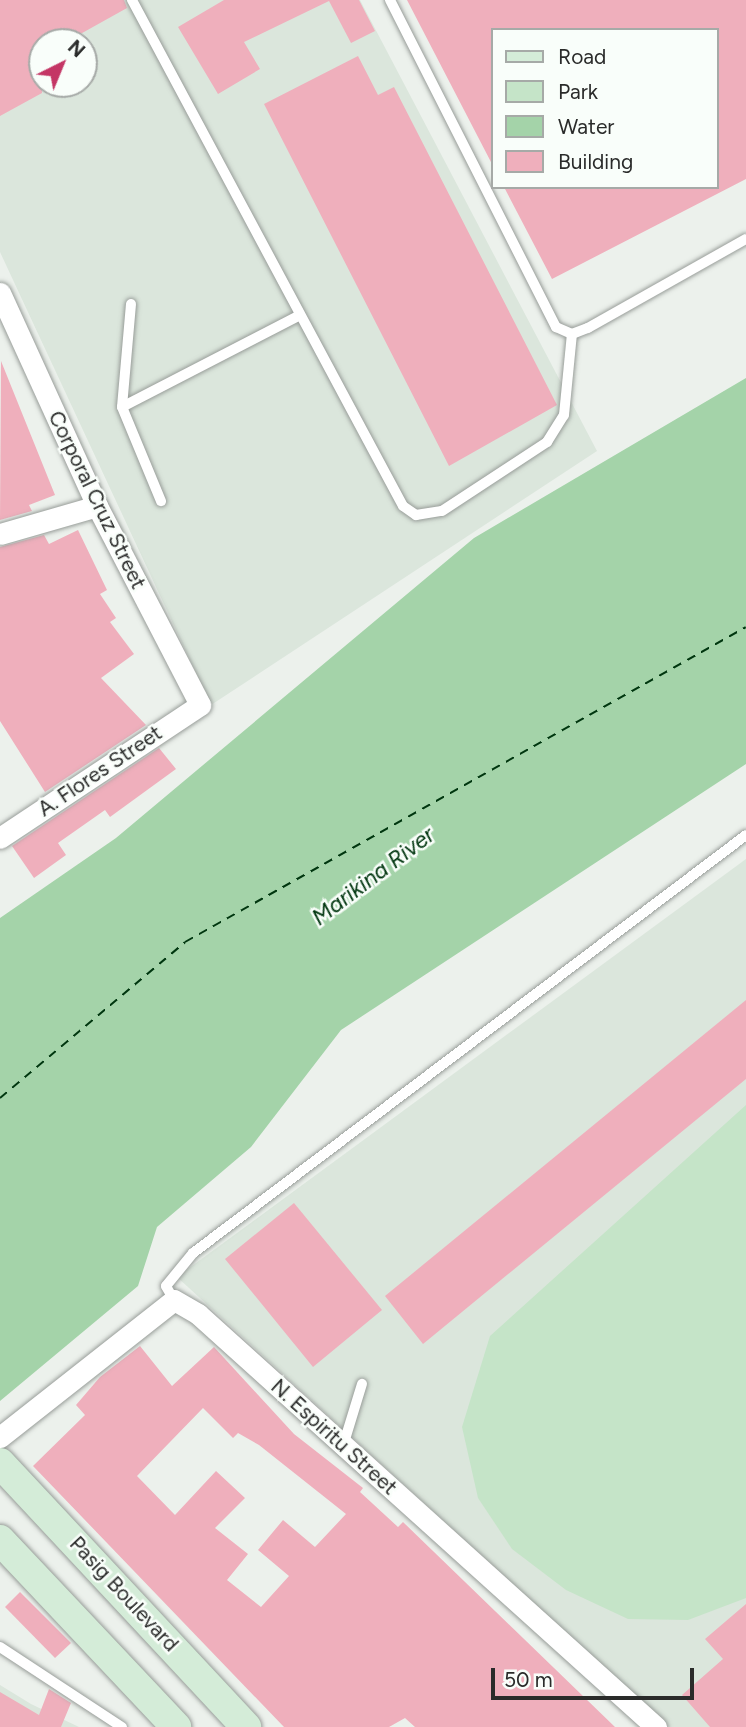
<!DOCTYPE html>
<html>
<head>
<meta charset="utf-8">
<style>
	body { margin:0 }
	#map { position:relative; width:746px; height:1727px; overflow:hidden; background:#ecf1ec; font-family:Figtree,sans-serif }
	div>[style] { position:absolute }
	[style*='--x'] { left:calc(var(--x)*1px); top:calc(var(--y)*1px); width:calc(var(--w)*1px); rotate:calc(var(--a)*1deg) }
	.built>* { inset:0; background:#dbe6dc }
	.green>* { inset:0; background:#c5e4c8 }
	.water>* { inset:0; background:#a4d3a9 }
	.ferry>* { height:2px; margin-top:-1px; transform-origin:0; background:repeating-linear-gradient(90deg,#00360f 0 9px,transparent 0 16px) }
	.building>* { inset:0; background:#efafbc }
	.roads { filter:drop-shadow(0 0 2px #989d99) drop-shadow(0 0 2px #989d99) }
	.lane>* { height:10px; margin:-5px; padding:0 5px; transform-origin:5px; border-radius:5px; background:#fff }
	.street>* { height:21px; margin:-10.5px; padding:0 10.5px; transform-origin:10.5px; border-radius:10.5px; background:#fff }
	.secondary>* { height:30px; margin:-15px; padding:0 15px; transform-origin:15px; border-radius:15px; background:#d4ecd8 }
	span { translate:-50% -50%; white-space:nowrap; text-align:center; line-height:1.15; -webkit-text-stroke:5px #f9fefa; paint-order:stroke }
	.street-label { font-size:21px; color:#2a2b2a }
	.water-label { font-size:23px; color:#00360f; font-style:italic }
	.legend { position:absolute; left:491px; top:28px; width:228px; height:161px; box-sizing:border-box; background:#f9fefa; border:2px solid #a6aaa7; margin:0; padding:9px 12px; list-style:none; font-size:21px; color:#2a2b2a }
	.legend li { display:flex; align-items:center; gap:14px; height:35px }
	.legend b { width:35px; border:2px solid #a6aaa7 }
	.north { position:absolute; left:28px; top:28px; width:70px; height:70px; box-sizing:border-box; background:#f9fefa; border:2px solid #a6aaa7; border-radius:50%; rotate:43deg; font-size:19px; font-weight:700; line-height:28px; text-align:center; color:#2a2b2a }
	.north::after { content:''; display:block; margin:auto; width:24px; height:32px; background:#c43665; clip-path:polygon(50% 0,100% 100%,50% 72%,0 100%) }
	.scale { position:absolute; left:491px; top:1668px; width:203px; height:32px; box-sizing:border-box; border:4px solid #2a2b2a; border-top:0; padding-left:9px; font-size:21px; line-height:24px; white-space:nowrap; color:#2a2b2a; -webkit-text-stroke:5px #f9fefa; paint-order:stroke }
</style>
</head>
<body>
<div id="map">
	<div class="built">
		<div style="clip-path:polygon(evenodd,0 0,360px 0,597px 451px,211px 705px,0 252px,0 0,42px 42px,84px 42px,84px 84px,42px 84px,42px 42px)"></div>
		<div style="clip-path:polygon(746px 859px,746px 1727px,669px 1727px,177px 1277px)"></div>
		<div style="clip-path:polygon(0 1685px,31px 1704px,79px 1727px,0 1727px)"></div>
	</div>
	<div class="green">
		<div style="clip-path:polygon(746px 1105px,746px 1598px,688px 1620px,628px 1619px,566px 1590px,512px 1549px,478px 1498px,462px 1427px,490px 1336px)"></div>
	</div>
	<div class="water">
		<div style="clip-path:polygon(746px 378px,746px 764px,341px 1030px,251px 1147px,157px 1227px,138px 1286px,0 1401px,0 918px,116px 838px,474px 538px)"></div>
	</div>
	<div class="ferry">
		<div style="--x:0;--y:1098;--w:242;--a:-40.1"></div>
		<div style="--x:185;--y:942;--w:643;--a:-29.31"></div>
	</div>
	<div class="building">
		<div style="clip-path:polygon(0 0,124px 0,127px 8px,66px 42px,42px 42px,42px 93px,0 116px)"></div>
		<div style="clip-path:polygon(224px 0,359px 0,375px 31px,351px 43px,329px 1px,244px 42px,260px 69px,218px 94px,178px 27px)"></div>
		<div style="clip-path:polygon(407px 0,746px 0,746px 179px,552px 279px,504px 187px,716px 187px,716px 30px,492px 30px,492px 164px)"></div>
		<div style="clip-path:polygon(358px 56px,378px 95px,394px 87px,557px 405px,449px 466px,264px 104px)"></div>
		<div style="clip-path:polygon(1px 361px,55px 495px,29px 505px,32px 511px,0 520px)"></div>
		<div style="clip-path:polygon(78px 530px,107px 590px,100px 594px,116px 618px,110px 622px,134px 654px,101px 678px,146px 725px,45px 792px,0 721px,0 547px,44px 535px,49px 544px)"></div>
		<div style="clip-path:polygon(159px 748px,176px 769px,110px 817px,105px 810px,58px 843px,66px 855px,34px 878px,12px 846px)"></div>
		<div style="clip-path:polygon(746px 1000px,746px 1079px,423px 1344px,385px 1296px)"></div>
		<div style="clip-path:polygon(294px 1203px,382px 1310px,313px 1367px,225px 1259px)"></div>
		<div style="clip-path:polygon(evenodd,140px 1346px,172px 1386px,214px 1347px,294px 1434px,363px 1488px,360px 1492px,398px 1527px,403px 1522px,615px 1727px,415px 1727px,405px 1718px,389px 1727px,284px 1727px,33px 1466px,85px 1415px,76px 1405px,100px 1377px,140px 1346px,203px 1408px,233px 1438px,238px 1433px,259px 1445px,346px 1514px,315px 1547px,283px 1520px,258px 1550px,289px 1576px,261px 1607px,227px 1580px,248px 1554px,215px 1528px,245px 1498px,216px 1471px,175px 1515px,137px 1476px,203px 1408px)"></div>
		<div style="clip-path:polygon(20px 1592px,71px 1643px,55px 1658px,5px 1607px)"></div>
		<div style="clip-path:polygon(746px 1604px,746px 1727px,710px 1727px,682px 1695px,723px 1659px,705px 1639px)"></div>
		<div style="clip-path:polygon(49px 1689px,71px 1703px,61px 1727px,0 1727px,0 1692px,39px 1715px)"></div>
	</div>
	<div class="roads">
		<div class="lane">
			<div style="--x:132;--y:0;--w:574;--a:61.83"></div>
			<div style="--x:403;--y:506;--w:16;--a:35"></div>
			<div style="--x:416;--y:515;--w:26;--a:-9"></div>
			<div style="--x:442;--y:511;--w:126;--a:-33.3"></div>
			<div style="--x:547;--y:442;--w:32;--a:-58"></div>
			<div style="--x:564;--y:415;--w:81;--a:-84.4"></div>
			<div style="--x:390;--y:0;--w:367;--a:63.1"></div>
			<div style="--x:556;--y:327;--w:17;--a:24"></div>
			<div style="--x:572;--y:334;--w:17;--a:-21"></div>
			<div style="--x:588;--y:328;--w:181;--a:-29.4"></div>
			<div style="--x:131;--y:304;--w:103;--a:95"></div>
			<div style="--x:122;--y:407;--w:200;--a:-27.3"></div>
			<div style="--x:122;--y:407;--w:102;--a:67.5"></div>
			<div style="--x:174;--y:1300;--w:16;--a:-120"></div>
			<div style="--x:166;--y:1286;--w:43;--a:-50.7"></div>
			<div style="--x:193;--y:1253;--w:693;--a:-37.08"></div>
			<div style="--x:343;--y:1446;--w:65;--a:-73"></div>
			<div style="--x:0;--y:1647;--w:146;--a:33.3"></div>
		</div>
		<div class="street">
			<div style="--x:0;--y:293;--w:234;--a:65.5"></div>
			<div style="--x:97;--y:506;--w:224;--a:62.6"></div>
			<div style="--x:200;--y:705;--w:240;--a:146.4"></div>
			<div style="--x:0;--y:534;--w:101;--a:-16.1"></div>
			<div style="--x:0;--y:1437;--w:221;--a:-38.2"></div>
			<div style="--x:174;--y:1300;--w:28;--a:30"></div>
			<div style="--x:198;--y:1314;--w:617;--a:42.04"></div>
		</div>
		<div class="secondary">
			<div style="--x:0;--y:1463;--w:361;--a:47"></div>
			<div style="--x:0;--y:1540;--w:257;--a:46.7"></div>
		</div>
	</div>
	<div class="street-label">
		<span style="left:97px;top:500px;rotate:64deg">Corporal Cruz Street</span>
		<span style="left:100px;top:771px;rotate:-34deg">A. Flores Street</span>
		<span style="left:334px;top:1437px;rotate:42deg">N. Espiritu Street</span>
		<span style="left:124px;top:1594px;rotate:47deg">Pasig Boulevard</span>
	</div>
	<div class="water-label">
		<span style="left:373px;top:876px;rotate:-37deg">Marikina River</span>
	</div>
	<ul class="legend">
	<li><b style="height:9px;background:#d4ecd8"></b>Road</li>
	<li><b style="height:19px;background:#c5e4c8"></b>Park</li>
	<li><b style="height:19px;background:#a4d3a9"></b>Water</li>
	<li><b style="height:19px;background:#efafbc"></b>Building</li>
	</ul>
	<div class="north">N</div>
	<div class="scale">50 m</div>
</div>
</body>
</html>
